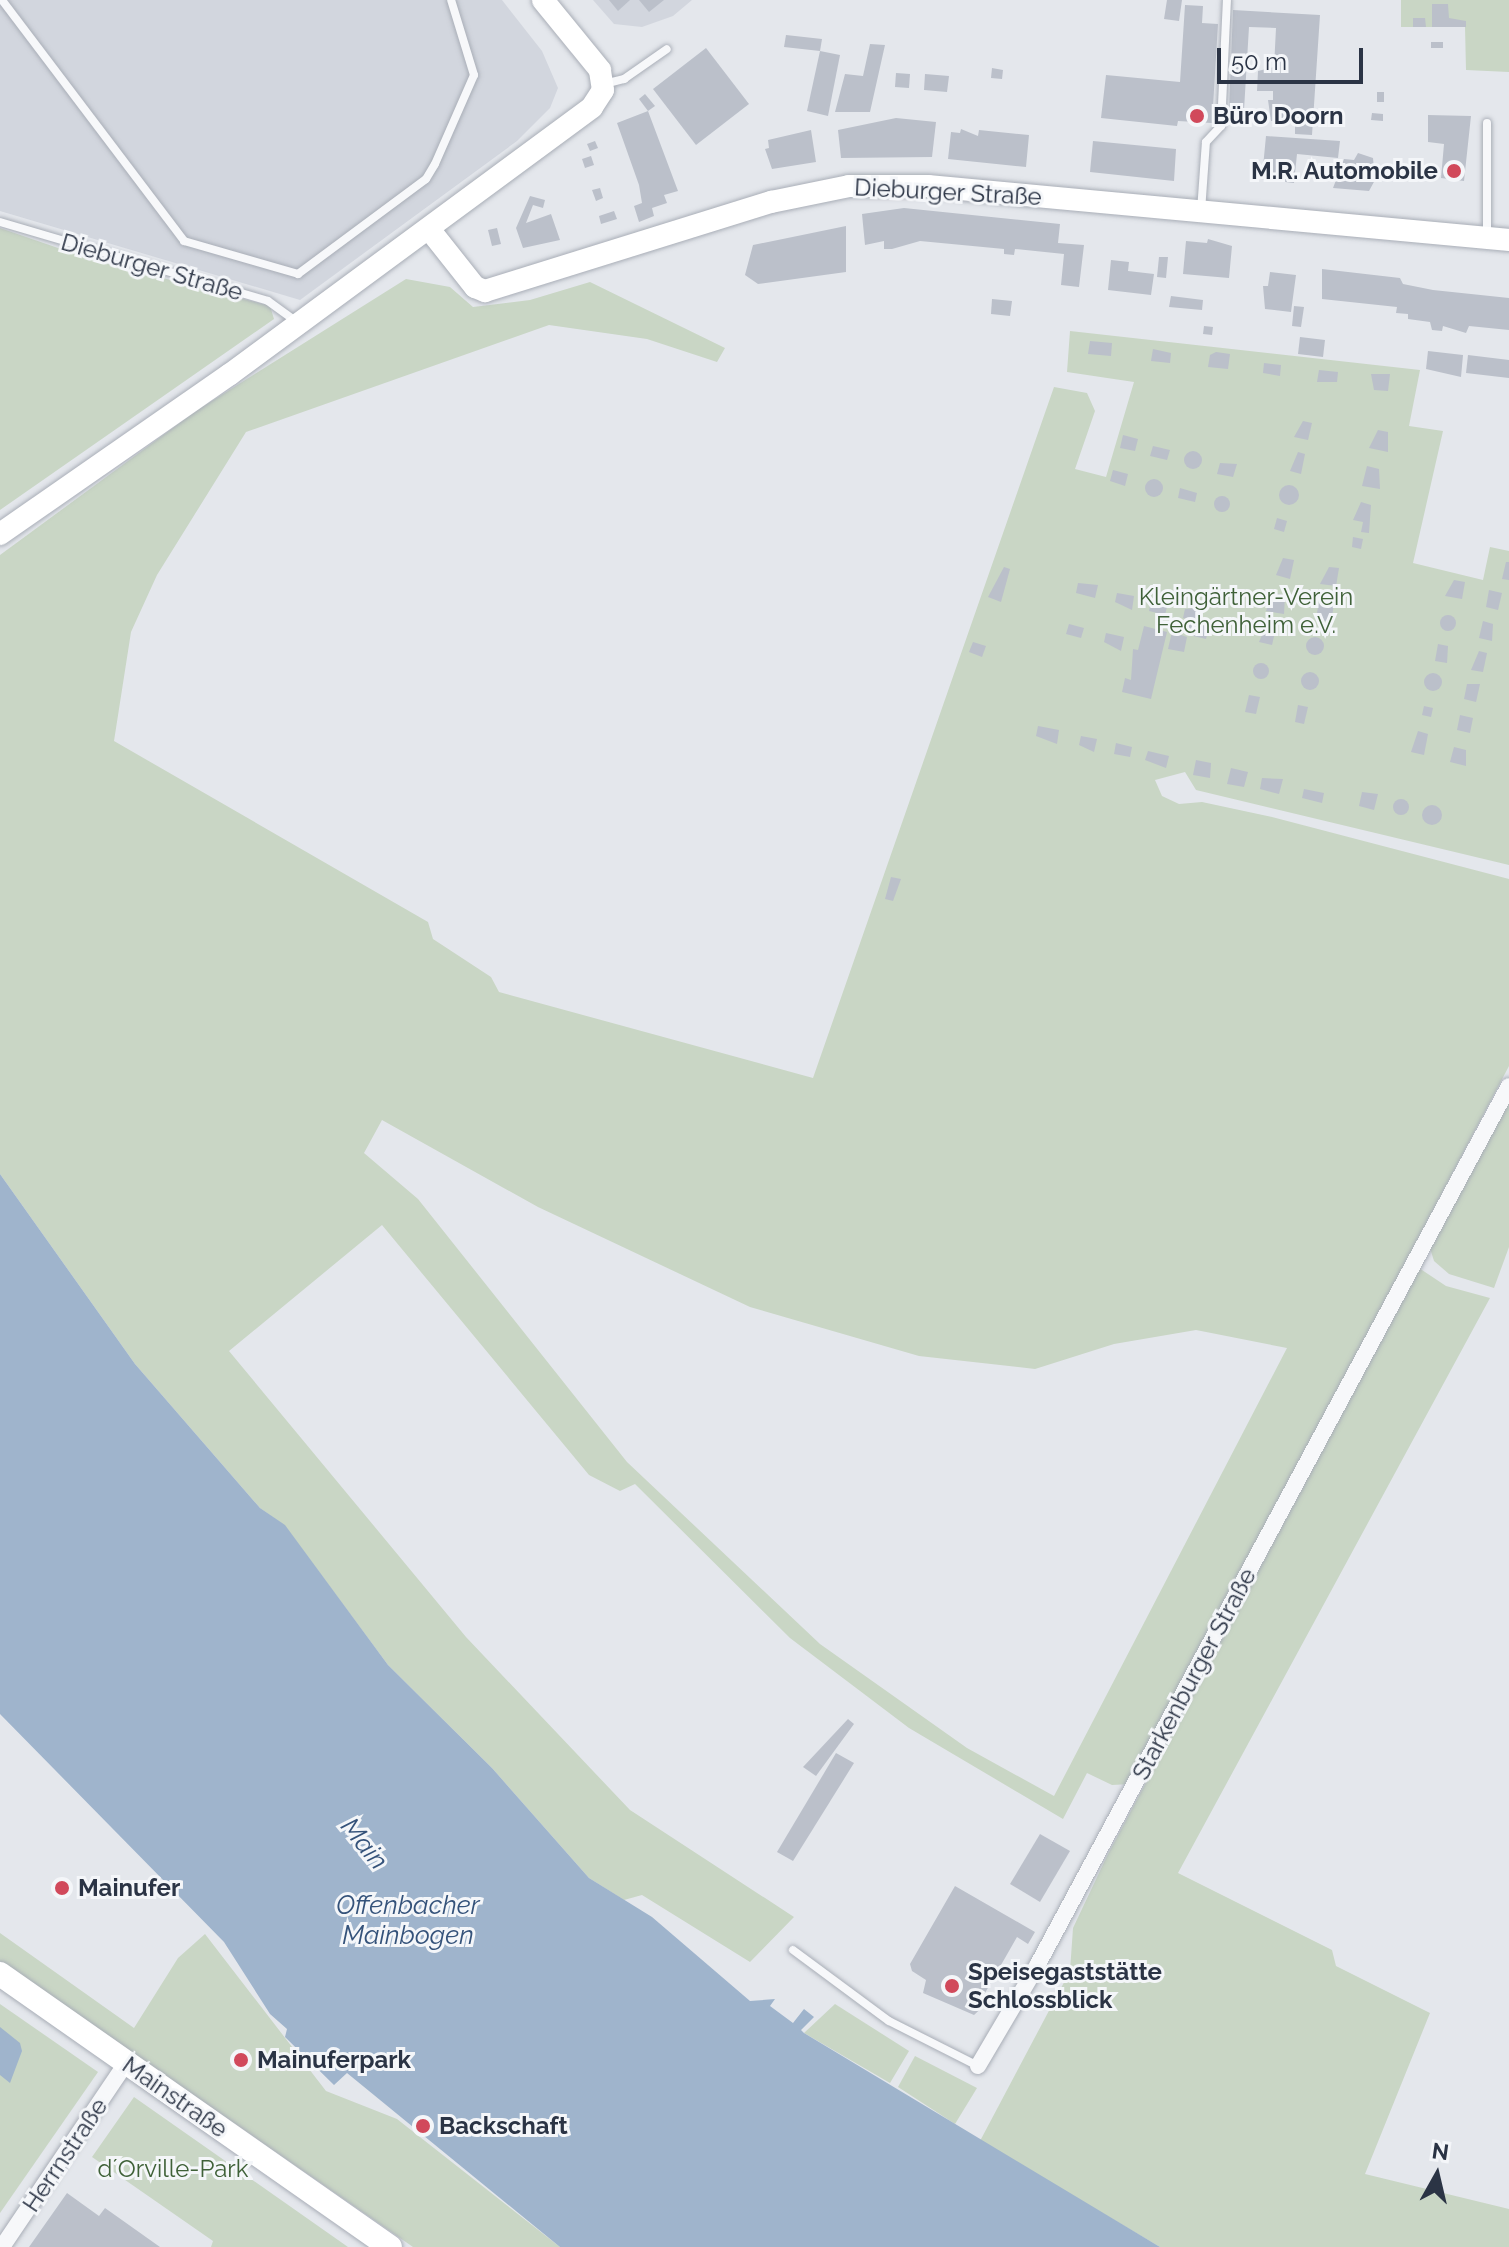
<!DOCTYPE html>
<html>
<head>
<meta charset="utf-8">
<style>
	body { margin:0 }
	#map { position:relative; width:1509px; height:2247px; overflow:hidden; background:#e4e7ec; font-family:Raleway,sans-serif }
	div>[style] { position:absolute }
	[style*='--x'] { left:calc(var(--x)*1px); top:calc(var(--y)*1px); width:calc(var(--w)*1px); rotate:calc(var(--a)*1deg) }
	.built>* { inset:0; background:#d2d6de }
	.green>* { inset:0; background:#c9d6c5 }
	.water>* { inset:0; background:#9fb4cc }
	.building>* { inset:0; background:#bbc0ca }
	.round { border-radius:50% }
	.roads { filter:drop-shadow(0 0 2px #a9aeb7) drop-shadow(0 0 2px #a9aeb7) }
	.lane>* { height:8px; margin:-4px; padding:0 4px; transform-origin:4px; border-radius:4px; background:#f7f8fa }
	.street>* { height:16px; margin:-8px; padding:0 8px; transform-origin:8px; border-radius:8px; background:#f7f8fa }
	.secondary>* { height:22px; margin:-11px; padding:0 11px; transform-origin:11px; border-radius:11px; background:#fff }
	.primary>* { height:24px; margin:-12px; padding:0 12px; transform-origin:12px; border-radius:12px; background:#fff }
	.dots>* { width:22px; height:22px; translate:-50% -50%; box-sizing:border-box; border:4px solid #f4f6f9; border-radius:50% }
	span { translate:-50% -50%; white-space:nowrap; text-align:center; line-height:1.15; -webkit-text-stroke:6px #f4f6f9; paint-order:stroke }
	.poi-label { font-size:24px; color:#2b3445; font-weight:700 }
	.left { translate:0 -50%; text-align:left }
	.right { translate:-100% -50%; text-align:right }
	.street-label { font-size:24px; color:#2b3445 }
	.park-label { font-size:24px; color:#3f6138 }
	.water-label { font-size:26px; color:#34527a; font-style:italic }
	.north { position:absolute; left:1397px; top:2135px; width:80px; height:80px; -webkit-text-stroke:6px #f4f6f9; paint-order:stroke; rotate:8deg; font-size:22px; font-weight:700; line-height:32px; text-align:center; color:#2b3445 }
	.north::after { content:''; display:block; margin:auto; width:28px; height:36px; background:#2b3445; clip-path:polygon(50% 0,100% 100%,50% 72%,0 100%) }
	.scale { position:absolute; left:1217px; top:48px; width:146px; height:36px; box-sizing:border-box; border:4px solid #2b3445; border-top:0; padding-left:10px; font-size:24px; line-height:28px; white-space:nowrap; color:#2b3445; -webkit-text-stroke:6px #f4f6f9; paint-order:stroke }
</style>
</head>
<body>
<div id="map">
	<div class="built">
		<div style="clip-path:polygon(0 0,502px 0,542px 51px,558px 88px,550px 108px,517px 141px,300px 300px,0 211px)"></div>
		<div style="clip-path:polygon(593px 0,692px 0,673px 16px,642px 27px,614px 24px)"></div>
	</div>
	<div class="green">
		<div style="clip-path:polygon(1401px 0,1509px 0,1509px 72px,1466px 70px,1465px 27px,1401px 27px)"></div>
		<div style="clip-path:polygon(0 228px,90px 259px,270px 306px,274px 319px,0 510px)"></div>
		<div style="clip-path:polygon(evenodd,406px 279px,450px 287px,473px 307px,530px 300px,590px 282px,725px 348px,717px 362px,647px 339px,549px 325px,246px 432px,157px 575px,131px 632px,114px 741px,428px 922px,433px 939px,491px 977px,499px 992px,813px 1078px,1054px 387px,1087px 393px,1095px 411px,1075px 469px,1106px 477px,1134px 382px,1067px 372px,1070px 331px,1420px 370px,1409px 426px,1443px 431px,1413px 563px,1483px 580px,1490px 547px,1509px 551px,1509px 865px,1196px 790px,1185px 772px,1155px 780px,1162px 796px,1179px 804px,1202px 802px,1272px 817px,1509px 879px,1509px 1066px,1131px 1784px,1112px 1785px,1087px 1773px,1063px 1819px,909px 1728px,790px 1638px,635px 1484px,620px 1491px,589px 1475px,382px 1225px,229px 1351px,466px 1637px,630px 1810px,794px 1917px,750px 1962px,642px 1895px,624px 1900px,589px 1878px,492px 1768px,388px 1665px,285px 1526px,260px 1508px,135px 1364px,0 1174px,0 555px,196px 411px,406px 279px,382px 1120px,538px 1207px,750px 1307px,919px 1356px,1035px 1369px,1114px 1344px,1196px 1330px,1287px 1348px,1054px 1796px,967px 1748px,820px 1644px,627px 1462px,418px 1199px,364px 1153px,382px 1120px)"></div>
		<div style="clip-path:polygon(1509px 1100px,1509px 1247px,1494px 1288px,1449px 1274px,1434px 1261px,1430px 1248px)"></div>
		<div style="clip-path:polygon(1419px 1268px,1446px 1286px,1490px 1298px,1178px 1873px,1332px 1950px,1336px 1966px,1430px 2013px,1365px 2174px,1509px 2209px,1509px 2247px,1160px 2247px,980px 2141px,1070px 1971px,1073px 1928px,1107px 1856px)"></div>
		<div style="clip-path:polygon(0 1933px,134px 2028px,178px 1958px,205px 1934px,326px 2091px,397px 2119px,560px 2247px,413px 2247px,0 1961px)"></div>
		<div style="clip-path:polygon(0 2004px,98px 2072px,0 2213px)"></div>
		<div style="clip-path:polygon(835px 2004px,909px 2051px,890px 2083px,804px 2033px)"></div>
		<div style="clip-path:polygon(915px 2056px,977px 2088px,955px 2124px,898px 2087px)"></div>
		<div style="clip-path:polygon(134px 2097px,348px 2247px,211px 2247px,213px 2241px,92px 2157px)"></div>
	</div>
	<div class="water">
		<div style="clip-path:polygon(0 1174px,135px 1364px,260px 1508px,285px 1525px,388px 1665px,492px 1768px,589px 1878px,652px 1917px,750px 2001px,775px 1999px,770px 2006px,793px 2023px,804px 2009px,814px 2017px,801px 2030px,804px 2033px,1160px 2247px,560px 2247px,347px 2073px,334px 2085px,285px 2037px,287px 2029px,270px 2014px,224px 1942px,0 1714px)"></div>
		<div style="clip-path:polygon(0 2027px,20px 2043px,22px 2051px,10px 2083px,0 2075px)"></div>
	</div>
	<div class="building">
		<div style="clip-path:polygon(609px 0,630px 0,618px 11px)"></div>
		<div style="clip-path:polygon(639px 0,664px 0,649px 12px)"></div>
		<div style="clip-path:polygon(1167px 0,1182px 0,1179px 21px,1164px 19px)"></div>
		<div style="clip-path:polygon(1432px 4px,1448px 4px,1449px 18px,1466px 21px,1466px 27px,1432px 27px)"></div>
		<div style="clip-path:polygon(1185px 5px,1203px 6px,1202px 23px,1218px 24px,1212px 123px,1178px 121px,1177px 126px,1101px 118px,1106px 75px,1180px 82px)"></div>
		<div style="clip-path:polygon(1233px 10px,1320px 15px,1312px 135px,1295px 134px,1295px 122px,1271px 121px,1268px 100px,1273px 100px,1273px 91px,1257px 91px,1258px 71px,1274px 67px,1276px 28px,1249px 27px,1244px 110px,1229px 109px)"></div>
		<div style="clip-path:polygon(1413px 18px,1425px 18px,1426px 27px,1413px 27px)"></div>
		<div style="clip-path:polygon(786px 35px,822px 39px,820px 51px,784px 47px)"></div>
		<div style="clip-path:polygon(1431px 42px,1443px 42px,1443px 48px,1431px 48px)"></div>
		<div style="clip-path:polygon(870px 44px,885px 45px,870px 112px,835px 112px,845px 74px,863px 76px)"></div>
		<div style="clip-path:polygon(706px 48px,749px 104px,696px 145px,653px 89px)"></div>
		<div style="clip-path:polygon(820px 51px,840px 55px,828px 116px,807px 111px)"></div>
		<div style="clip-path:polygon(992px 68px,1003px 70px,1002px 79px,991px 78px)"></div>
		<div style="clip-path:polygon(896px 73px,910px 74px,909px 88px,895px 87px)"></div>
		<div style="clip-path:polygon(925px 74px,949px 76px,947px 92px,924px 90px)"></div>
		<div style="clip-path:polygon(1377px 92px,1384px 92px,1384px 102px,1377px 102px)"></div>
		<div style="clip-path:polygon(645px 94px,655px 106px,648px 111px,639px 99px)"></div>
		<div style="clip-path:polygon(648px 111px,678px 191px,664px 195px,667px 203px,652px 208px,654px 216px,639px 222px,634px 206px,642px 203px,639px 185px,617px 123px)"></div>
		<div style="clip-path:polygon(1372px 113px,1383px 114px,1383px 121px,1371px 120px)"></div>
		<div style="clip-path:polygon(1428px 115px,1471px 116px,1464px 181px,1441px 178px,1444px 144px,1428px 142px)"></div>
		<div style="clip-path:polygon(896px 118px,936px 122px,932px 157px,841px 158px,838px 130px)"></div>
		<div style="clip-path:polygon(961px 129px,978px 136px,979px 130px,1029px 135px,1026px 167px,948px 159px,951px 132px,960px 133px)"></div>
		<div style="clip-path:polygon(811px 130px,816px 162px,772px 169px,765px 149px,769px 148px,768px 140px)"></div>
		<div style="clip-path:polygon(1266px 136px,1340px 141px,1338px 158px,1297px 154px,1294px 183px,1252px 178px,1254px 166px,1263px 167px)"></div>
		<div style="clip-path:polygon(595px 141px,598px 148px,590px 151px,587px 144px)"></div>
		<div style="clip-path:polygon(1093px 141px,1176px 149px,1174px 181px,1090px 172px)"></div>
		<div style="clip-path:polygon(1358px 153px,1373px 158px,1375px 180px,1369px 191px,1333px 188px,1344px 159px,1354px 160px)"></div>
		<div style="clip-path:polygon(591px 156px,594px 165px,585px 168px,582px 159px)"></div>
		<div style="clip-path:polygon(600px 188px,603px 198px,596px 201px,592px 190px)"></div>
		<div style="clip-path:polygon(530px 196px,545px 200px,543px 208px,533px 205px,526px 223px,551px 214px,560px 240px,523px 248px,516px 228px)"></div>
		<div style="clip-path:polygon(904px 208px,1060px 224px,1058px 243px,1084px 245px,1079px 287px,1061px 285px,1064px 254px,1015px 249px,1014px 255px,1004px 254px,1004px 249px,920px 241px,892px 249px,884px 249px,884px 241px,865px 245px,862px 214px)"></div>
		<div style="clip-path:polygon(614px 211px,617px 219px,601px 224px,599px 216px)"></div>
		<div style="clip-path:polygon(846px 226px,846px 272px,758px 284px,745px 275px,753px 245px)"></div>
		<div style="clip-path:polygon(497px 228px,501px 244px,492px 246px,488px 230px)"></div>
		<div style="clip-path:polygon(1208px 239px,1232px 246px,1229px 278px,1183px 274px,1186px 241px,1207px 243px)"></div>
		<div style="clip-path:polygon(1159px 257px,1168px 257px,1166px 278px,1157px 277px)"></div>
		<div style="clip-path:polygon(1111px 260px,1129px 262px,1128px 271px,1154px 274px,1151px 295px,1108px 290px)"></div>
		<div style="clip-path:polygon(1322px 269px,1400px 278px,1403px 284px,1433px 290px,1509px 298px,1509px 330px,1469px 326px,1466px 333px,1443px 326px,1442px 331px,1432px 330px,1430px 322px,1408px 319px,1408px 314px,1396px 313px,1397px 307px,1322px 299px)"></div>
		<div style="clip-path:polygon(1270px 272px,1296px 275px,1291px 312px,1265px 309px,1263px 286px,1268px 286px)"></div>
		<div style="clip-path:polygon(1171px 296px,1203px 300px,1202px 310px,1169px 307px)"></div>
		<div style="clip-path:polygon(992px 299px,1012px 301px,1010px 316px,991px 314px)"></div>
		<div style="clip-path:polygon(1294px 306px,1304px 307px,1301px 327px,1292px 326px)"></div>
		<div style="clip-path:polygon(1204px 326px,1213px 327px,1212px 335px,1203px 334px)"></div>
		<div style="clip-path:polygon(1300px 337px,1325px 340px,1323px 357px,1298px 354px)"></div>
		<div style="clip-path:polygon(1090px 341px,1112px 343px,1111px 356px,1088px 354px)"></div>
		<div style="clip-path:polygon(1153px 349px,1171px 353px,1170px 363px,1151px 361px)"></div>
		<div style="clip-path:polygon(1428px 351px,1463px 355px,1461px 377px,1426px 369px)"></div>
		<div style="clip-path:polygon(1216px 352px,1230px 354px,1228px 369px,1208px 367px,1210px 355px)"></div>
		<div style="clip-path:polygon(1468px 355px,1509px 360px,1509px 378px,1466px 373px)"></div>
		<div style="clip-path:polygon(1264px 363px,1281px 365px,1280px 376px,1263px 373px)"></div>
		<div style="clip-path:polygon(1319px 370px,1338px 372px,1337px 382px,1317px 382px)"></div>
		<div style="clip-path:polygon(1371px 374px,1390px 374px,1388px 391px,1374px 390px)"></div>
		<div style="clip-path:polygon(1303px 421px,1312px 423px,1308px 440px,1294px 437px)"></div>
		<div style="clip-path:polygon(1378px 430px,1388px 432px,1388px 452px,1369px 448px)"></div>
		<div style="clip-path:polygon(1123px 435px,1138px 439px,1135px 451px,1120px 448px)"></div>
		<div style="clip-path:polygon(1153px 446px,1170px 450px,1167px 460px,1150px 456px)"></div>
		<div class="round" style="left:1184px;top:451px;width:18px;height:18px"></div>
		<div style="clip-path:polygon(1298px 452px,1305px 454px,1301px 474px,1290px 471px)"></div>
		<div style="clip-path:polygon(1220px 463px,1237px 464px,1233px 477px,1217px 474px)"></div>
		<div style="clip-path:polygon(1367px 466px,1379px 469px,1380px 489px,1362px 486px)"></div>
		<div style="clip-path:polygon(1113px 470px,1128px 474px,1125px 486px,1110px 481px)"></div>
		<div class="round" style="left:1145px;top:479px;width:18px;height:18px"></div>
		<div class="round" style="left:1279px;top:485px;width:20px;height:20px"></div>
		<div style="clip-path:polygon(1180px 488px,1197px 493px,1195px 502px,1178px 498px)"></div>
		<div class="round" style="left:1214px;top:496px;width:16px;height:16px"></div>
		<div style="clip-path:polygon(1361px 502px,1371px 505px,1369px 533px,1361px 532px,1363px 522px,1353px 520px)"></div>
		<div style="clip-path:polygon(1277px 518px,1287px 521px,1284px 532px,1274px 529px)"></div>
		<div style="clip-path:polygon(1353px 537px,1363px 539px,1361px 549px,1352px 547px)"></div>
		<div style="clip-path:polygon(1283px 558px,1294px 560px,1290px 579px,1276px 575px)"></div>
		<div style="clip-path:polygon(1506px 562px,1509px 562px,1509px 580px,1502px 579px)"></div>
		<div style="clip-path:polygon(1004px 567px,1010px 569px,1001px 602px,988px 597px)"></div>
		<div style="clip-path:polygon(1329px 567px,1339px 568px,1336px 586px,1320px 584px)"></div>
		<div style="clip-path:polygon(1454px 580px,1465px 582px,1462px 599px,1445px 596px)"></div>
		<div style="clip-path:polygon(1078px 583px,1098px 585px,1095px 598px,1076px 593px)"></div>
		<div style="clip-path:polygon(1489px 590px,1502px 593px,1498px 610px,1486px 607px)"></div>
		<div style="clip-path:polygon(1117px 593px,1134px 596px,1132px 610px,1115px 602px)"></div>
		<div style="clip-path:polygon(1274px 593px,1285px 595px,1284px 614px,1266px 611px)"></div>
		<div style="clip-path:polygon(1162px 598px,1169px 599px,1165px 615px,1149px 611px,1151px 601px,1160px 603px)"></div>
		<div style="clip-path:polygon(1319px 601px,1334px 604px,1331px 622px,1316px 619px)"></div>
		<div style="clip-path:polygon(1196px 608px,1203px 609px,1200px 622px,1183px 618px,1185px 609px)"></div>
		<div class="round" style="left:1440px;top:615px;width:16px;height:16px"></div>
		<div style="clip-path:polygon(1483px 621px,1493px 624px,1492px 641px,1479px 638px)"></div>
		<div style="clip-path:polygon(1188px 622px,1209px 627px,1206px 639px,1185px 634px)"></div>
		<div style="clip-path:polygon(1069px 624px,1084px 628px,1081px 638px,1066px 634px)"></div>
		<div style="clip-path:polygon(1144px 626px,1167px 632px,1151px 699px,1122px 692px,1125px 678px,1131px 680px,1133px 649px,1138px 650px)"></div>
		<div style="clip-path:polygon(1266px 626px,1276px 628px,1272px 645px,1259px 642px)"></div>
		<div style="clip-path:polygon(1172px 632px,1187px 637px,1184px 652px,1168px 649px)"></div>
		<div style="clip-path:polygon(1106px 633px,1124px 637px,1121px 651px,1104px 642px)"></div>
		<div class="round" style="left:1306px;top:637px;width:18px;height:18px"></div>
		<div style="clip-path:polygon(973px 642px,986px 646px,982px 657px,969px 652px)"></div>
		<div style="clip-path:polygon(1438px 644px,1448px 646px,1447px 663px,1435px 661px)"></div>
		<div style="clip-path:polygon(1479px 651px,1487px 653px,1483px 672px,1471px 670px)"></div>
		<div class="round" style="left:1253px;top:663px;width:16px;height:16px"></div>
		<div class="round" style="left:1301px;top:672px;width:18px;height:18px"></div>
		<div class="round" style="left:1424px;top:673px;width:18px;height:18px"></div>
		<div style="clip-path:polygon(1467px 684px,1480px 684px,1476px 702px,1464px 699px)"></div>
		<div style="clip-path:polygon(1249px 695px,1260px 697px,1256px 714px,1245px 712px)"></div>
		<div style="clip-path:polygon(1298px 705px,1308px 707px,1304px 724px,1295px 722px)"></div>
		<div style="clip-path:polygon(1424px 706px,1433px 708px,1431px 717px,1422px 715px)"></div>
		<div style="clip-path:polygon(1460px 715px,1473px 718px,1470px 733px,1457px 730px)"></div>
		<div style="clip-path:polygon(1038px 726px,1059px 730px,1057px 744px,1036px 736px)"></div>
		<div style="clip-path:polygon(1418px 731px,1428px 734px,1424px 755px,1411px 752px)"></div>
		<div style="clip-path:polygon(1081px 736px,1097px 739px,1094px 752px,1079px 745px)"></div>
		<div style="clip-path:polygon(1116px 743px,1132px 747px,1130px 757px,1114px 754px)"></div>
		<div style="clip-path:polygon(1454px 747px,1466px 750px,1466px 766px,1450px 762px)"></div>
		<div style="clip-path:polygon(1148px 751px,1169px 756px,1166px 768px,1145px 760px)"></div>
		<div style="clip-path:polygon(1196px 760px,1211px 763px,1210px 778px,1193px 775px)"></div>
		<div style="clip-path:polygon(1231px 768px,1248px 772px,1244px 787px,1227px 784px)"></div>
		<div style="clip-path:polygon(1262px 778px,1283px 779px,1279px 794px,1260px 789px)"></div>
		<div style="clip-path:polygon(1304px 789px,1324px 793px,1322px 803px,1302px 798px)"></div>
		<div style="clip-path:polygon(1362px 792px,1378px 794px,1374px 810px,1359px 806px)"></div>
		<div class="round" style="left:1393px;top:799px;width:16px;height:16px"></div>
		<div class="round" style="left:1422px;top:805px;width:20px;height:20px"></div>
		<div style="clip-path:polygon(891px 877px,901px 879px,893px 901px,885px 899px)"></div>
		<div style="clip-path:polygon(848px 1719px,854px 1724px,816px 1776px,803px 1767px)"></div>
		<div style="clip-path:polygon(836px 1753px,854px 1763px,793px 1861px,777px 1852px)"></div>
		<div style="clip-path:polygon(1040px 1834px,1070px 1851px,1040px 1902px,1010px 1884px)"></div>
		<div style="clip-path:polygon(955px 1886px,1035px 1932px,1028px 1944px,1017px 1937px,985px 1993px,989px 2001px,974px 2015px,923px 1993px,926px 1980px,912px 1971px,910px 1964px)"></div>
		<div style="clip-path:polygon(67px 2193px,99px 2216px,105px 2208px,160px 2247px,29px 2247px)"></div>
	</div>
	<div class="roads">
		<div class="lane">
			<div style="--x:2;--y:0;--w:302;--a:52.9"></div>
			<div style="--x:184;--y:241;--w:119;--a:16.1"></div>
			<div style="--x:298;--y:274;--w:159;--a:-36.6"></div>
			<div style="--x:426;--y:179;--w:17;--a:-59"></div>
			<div style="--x:435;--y:164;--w:97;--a:-66.3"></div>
			<div style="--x:474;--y:75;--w:78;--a:-107"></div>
			<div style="--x:604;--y:84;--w:21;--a:-14"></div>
			<div style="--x:624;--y:79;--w:52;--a:-34.9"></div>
			<div style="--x:1487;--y:123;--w:114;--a:90"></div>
			<div style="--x:1201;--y:211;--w:69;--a:-85.9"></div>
			<div style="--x:1206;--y:142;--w:22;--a:-47"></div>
			<div style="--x:1221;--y:126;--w:126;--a:-87.3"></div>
			<div style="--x:0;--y:222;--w:279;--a:16.4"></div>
			<div style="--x:268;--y:301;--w:37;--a:36"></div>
			<div style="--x:793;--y:1950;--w:119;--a:36.5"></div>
			<div style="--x:889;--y:2021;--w:100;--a:26.8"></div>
		</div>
		<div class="street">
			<div style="--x:978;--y:2066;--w:118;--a:-59.5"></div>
			<div style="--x:1038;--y:1964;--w:996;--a:-61.79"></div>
			<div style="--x:2;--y:2247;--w:222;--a:-56"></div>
		</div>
		<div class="secondary">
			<div style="--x:429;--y:229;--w:74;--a:51.6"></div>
			<div style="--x:475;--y:287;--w:11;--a:22"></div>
			<div style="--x:485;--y:291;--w:300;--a:-17.3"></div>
			<div style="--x:771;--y:202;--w:80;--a:-11.6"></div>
			<div style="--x:849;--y:186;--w:79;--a:0"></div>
			<div style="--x:928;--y:186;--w:584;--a:5.31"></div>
			<div style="--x:0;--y:534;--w:279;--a:-34.8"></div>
			<div style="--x:229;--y:375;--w:451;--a:-36.4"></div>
			<div style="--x:592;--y:107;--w:20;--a:-57"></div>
			<div style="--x:603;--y:90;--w:20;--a:-99"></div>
			<div style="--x:600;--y:70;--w:90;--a:-129.2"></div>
		</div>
		<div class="primary">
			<div style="--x:0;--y:1974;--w:476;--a:35"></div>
		</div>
	</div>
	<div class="dots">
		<div style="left:1197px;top:116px;background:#d1495b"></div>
		<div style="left:1454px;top:171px;background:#d1495b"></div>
		<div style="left:62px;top:1888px;background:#d1495b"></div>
		<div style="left:952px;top:1986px;background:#d1495b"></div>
		<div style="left:241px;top:2060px;background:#d1495b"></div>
		<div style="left:423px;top:2126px;background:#d1495b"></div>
	</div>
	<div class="poi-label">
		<span class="left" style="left:1213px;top:116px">Büro Doorn</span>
		<span class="right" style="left:1438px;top:171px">M.R. Automobile</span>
		<span class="left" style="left:78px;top:1888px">Mainufer</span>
		<span class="left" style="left:968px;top:1986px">Speisegaststätte<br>Schlossblick</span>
		<span class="left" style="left:257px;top:2060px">Mainuferpark</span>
		<span class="left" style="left:439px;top:2126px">Backschaft</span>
	</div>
	<div class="street-label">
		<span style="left:948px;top:192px;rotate:3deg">Dieburger Straße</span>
		<span style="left:152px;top:267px;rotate:16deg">Dieburger Straße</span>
		<span style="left:1194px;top:1674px;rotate:-62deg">Starkenburger Straße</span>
		<span style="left:175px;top:2097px;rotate:35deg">Mainstraße</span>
		<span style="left:65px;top:2155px;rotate:-56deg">Herrnstraße</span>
	</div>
	<div class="park-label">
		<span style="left:1246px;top:611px">Kleingärtner-Verein<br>Fechenheim e.V.</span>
		<span style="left:173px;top:2169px">d´Orville-Park</span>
	</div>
	<div class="water-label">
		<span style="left:364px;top:1844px;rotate:51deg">Main</span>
		<span style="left:408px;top:1921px">Offenbacher<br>Mainbogen</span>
	</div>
	<div class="north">N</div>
	<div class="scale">50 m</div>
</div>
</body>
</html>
